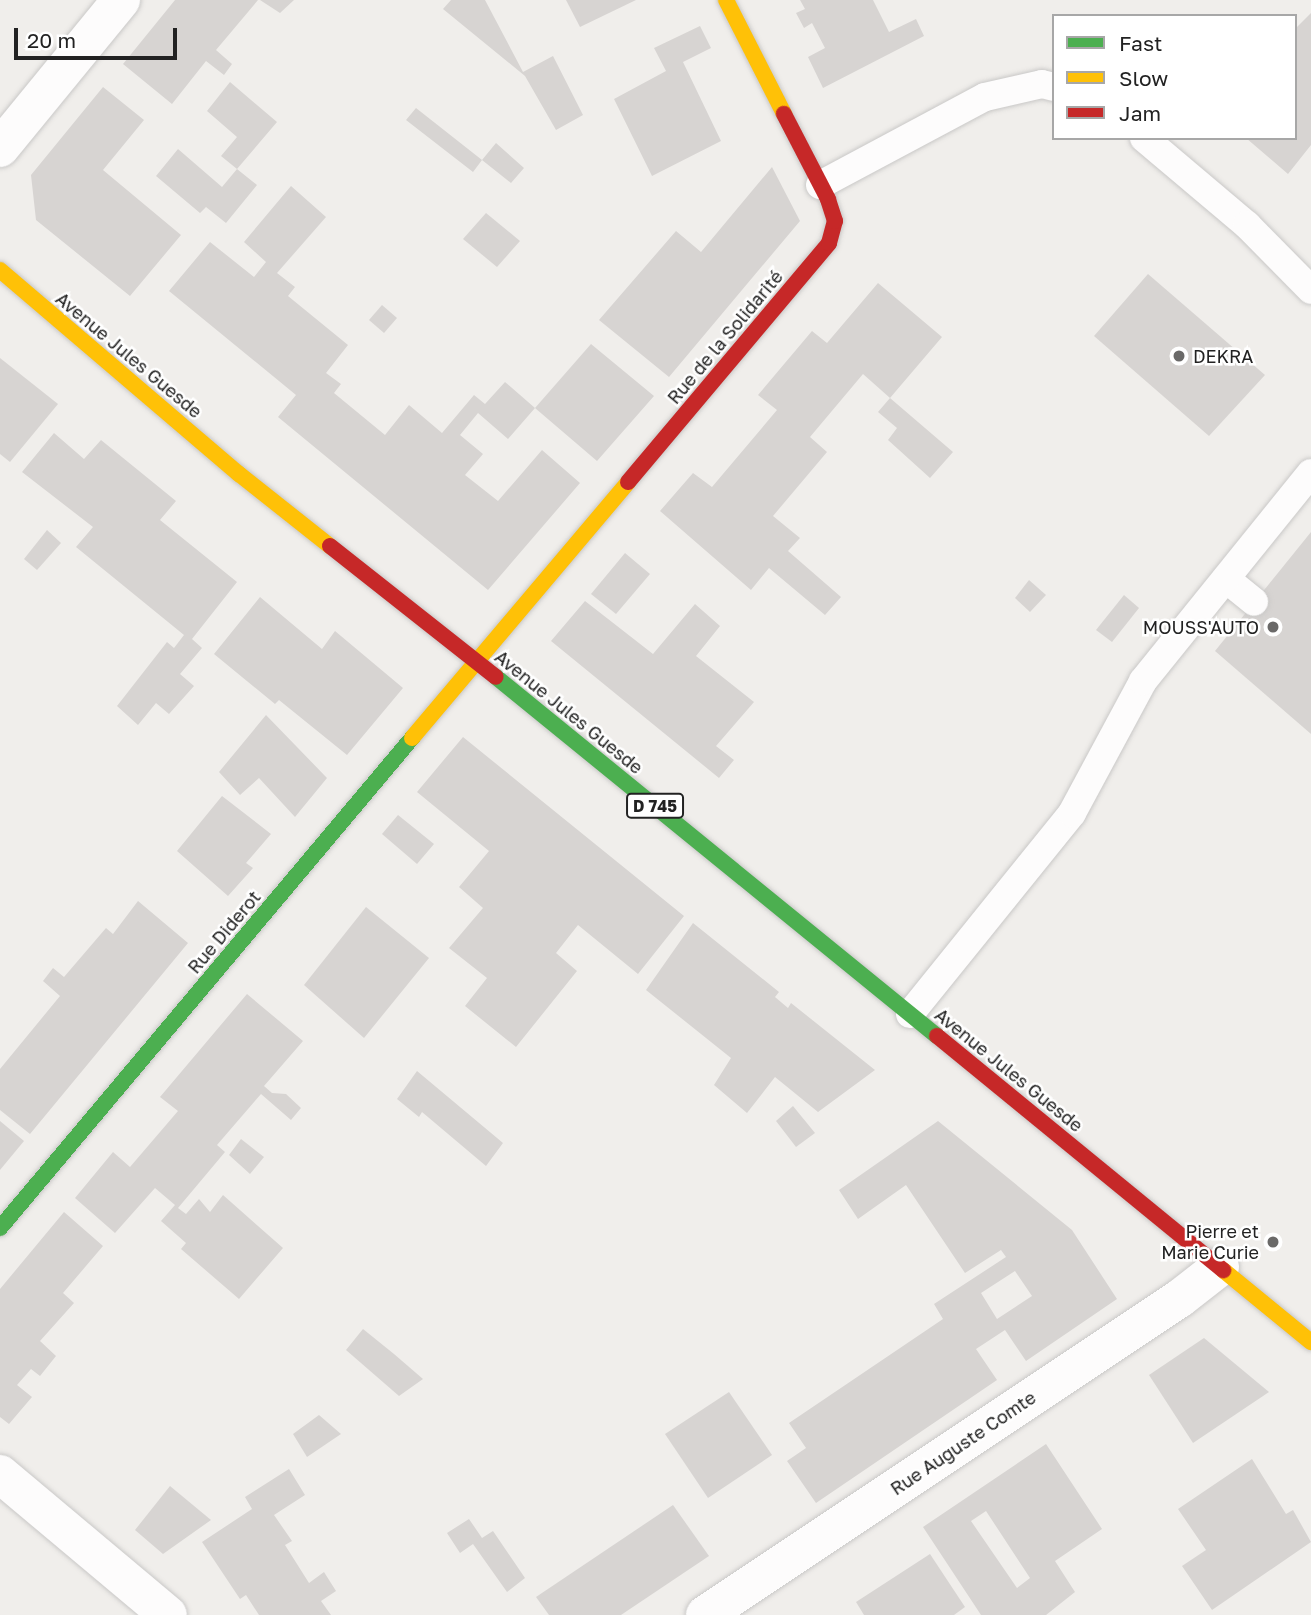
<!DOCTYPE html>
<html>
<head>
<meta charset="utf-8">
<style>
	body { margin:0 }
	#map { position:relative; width:1311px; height:1615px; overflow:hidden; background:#f0eeeb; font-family:"Golos Text",sans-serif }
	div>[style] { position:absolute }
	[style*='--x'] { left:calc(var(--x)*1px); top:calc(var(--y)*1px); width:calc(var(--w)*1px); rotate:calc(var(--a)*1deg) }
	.building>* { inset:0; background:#d7d4d2 }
	.roads { filter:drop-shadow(0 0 2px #c9c8c7) drop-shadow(0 0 2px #c9c8c7) }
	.lane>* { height:28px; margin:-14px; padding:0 14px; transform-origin:14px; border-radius:14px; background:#fdfcfc }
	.street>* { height:38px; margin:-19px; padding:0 19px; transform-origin:19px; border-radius:19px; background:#fdfcfc }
	.fast>* { height:16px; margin:-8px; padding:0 8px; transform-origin:8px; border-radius:8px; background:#4caf50 }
	.slow>* { height:16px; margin:-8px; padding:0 8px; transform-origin:8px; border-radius:8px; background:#ffc107 }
	.jam>* { height:16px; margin:-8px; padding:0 8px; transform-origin:8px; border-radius:8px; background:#c62828 }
	.dots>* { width:19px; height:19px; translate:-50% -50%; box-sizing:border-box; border:4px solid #fff; border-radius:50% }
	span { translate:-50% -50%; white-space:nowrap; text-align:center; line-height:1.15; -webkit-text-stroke:5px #fff; paint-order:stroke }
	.shield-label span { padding:2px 5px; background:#fff; border:2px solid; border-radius:5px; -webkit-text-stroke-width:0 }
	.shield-label { font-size:16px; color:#222; font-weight:700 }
	.street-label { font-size:18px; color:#222 }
	.poi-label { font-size:18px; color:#222 }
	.left { translate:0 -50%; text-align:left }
	.right { translate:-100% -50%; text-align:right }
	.legend { position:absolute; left:1052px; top:14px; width:245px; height:126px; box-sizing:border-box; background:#fff; border:2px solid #a7a7a7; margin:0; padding:9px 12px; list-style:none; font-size:21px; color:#222 }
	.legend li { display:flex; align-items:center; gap:14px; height:35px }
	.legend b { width:35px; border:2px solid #a7a7a7 }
	.scale { position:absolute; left:14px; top:28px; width:163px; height:32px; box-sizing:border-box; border:4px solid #222; border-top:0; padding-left:9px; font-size:21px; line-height:24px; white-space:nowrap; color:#222; -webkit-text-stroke:5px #fff; paint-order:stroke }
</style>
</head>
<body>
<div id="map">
	<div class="building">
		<div style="clip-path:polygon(175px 0,258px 0,216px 50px,232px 64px,224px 75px,206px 61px,172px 104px,123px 64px)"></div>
		<div style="clip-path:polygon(260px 0,294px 0,280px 13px)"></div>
		<div style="clip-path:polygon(451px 0,485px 0,523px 72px,553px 56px,583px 115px,556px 130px,525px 76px,443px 9px)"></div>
		<div style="clip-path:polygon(566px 0,636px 0,580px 27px)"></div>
		<div style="clip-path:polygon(800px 0,873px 0,889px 32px,916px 19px,924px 36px,823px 88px,808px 57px,825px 48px,812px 23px,804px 28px,796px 13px,805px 9px)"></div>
		<div style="clip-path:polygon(1311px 13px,1311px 145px,1288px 174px,1246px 138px,1295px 138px,1295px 29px)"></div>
		<div style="clip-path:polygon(700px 26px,711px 48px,683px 62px,721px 141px,652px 176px,614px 99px,666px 71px,654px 48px)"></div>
		<div style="clip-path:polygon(230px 82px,277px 122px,237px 169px,221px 156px,237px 137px,207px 111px)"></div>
		<div style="clip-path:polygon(103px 87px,144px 120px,103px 170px,181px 235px,130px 296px,36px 220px,31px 175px)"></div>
		<div style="clip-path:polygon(416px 108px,482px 160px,496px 143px,524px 168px,511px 183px,482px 160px,473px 172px,406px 120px)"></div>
		<div style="clip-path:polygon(178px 149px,222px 187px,237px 169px,257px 185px,226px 223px,206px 207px,200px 213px,156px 176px)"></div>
		<div style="clip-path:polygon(772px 167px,800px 221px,669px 377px,599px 320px,676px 231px,701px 252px)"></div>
		<div style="clip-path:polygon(291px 186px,326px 217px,277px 273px,295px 287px,288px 296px,348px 345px,326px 373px,341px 384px,334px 393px,385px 435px,409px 405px,442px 433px,474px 395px,485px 404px,505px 382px,535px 408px,591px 344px,654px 396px,597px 461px,535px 408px,508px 439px,478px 413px,460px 435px,483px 454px,465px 475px,498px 501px,542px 450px,580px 483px,488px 590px,278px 417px,296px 395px,169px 291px,210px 242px,254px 277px,266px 262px,244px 242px)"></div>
		<div style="clip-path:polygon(486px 213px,520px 241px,497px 267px,463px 239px)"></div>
		<div style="clip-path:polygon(1148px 274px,1265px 375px,1209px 436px,1094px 336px)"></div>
		<div style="clip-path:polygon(878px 283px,942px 337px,890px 398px,863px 374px,810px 437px,827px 452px,773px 516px,800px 538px,788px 551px,841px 597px,825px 615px,769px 568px,751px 590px,660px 511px,693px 473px,712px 487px,777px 410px,758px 395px,812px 331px,827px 343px)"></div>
		<div style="clip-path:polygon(382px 305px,397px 318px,384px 333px,369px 320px)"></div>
		<div style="clip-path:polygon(0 358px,58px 404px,10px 462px,0 454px)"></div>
		<div style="clip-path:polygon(890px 398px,953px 452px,930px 478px,888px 440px,897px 428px,878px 412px)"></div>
		<div style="clip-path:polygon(54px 433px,84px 459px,101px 440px,176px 501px,160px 520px,237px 582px,192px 639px,202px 648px,180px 674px,194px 686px,169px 714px,156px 703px,138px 725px,117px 706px,167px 642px,174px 648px,184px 635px,76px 547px,93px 527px,22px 472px)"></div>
		<div style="clip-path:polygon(47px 530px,61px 543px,37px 570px,24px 559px)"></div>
		<div style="clip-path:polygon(1311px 532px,1311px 734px,1215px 651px)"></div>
		<div style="clip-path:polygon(625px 553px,650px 574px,616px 614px,591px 594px)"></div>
		<div style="clip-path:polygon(1029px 580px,1046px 595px,1030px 612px,1015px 598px)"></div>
		<div style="clip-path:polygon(1124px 595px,1139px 608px,1112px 642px,1096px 630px)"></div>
		<div style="clip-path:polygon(260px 597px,322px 649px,335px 631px,403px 688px,347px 755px,279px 700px,275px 704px,214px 654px)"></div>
		<div style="clip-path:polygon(585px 601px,653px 654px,695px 604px,720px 626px,696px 656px,754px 702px,716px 746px,734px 760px,719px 778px,551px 641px)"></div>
		<div style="clip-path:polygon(266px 715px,327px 778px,295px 817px,259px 778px,240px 795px,219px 772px)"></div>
		<div style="clip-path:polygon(463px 737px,684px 916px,638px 974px,578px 925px,556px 953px,577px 971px,516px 1047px,465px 1006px,487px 978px,449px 948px,483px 908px,459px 887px,489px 851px,417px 792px)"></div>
		<div style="clip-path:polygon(222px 796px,271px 834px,246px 863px,253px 868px,228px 896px,177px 851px)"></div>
		<div style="clip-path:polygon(398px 815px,434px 844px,417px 864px,382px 834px)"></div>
		<div style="clip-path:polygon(138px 901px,188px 943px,30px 1134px,0 1110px,0 1069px,60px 996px,43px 981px,53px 968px,64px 977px,106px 928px,113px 934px)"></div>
		<div style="clip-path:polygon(366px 907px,429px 958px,364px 1038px,304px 985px)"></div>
		<div style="clip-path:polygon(693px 923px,779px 992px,775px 997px,788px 1008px,791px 1003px,875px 1070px,818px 1112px,775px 1077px,747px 1113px,714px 1085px,731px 1058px,646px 990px)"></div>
		<div style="clip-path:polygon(247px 994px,303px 1041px,264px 1086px,272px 1093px,286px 1094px,301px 1108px,291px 1120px,261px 1094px,217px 1145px,225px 1152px,178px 1208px,186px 1214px,199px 1199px,210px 1212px,223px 1195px,283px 1248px,239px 1299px,181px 1249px,186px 1243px,161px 1221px,175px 1205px,155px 1188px,115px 1233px,75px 1198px,113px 1152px,130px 1167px,178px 1111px,160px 1097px)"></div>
		<div style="clip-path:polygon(417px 1071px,503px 1143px,486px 1166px,422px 1112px,419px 1117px,397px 1099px)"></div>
		<div style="clip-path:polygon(793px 1106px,815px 1133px,796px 1147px,776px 1121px)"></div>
		<div style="clip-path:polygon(0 1121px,24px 1141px,0 1170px)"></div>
		<div style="clip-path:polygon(evenodd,938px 1121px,1072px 1230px,1117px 1299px,1026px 1361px,1005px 1330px,976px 1349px,997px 1380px,816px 1503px,787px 1461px,806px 1448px,789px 1423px,943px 1319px,934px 1304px,1006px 1257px,1001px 1250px,965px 1273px,906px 1185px,858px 1219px,839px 1190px,938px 1121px,1015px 1271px,1032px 1296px,997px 1319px,981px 1293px,1015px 1271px)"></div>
		<div style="clip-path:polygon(241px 1139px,264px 1157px,250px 1174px,229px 1155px)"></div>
		<div style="clip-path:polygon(64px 1212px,103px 1246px,63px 1293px,74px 1303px,40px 1341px,56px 1356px,40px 1376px,31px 1369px,17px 1385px,32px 1397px,9px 1424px,0 1417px,0 1289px)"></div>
		<div style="clip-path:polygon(363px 1329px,394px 1354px,423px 1379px,399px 1396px,346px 1350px)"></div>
		<div style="clip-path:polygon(1204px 1338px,1269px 1392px,1193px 1443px,1149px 1375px)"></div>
		<div style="clip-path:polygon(729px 1392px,772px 1455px,708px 1498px,665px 1434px)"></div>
		<div style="clip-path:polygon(319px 1415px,341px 1434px,307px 1457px,293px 1434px)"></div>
		<div style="clip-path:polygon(evenodd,1046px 1444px,1102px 1529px,1055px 1561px,1075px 1592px,1046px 1615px,981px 1615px,923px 1527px,1046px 1444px,986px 1511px,1030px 1578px,1017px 1588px,971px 1521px,986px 1511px)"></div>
		<div style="clip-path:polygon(1252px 1459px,1286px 1514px,1293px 1510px,1311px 1542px,1212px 1610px,1182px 1566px,1206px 1550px,1178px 1509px)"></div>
		<div style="clip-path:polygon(289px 1469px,305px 1495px,274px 1515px,292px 1541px,285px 1545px,309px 1583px,324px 1572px,336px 1591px,321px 1601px,331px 1615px,259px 1615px,246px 1595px,240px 1599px,202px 1542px,252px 1509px,245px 1497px)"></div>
		<div style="clip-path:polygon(170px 1486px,211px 1520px,163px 1554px,135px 1530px)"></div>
		<div style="clip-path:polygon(673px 1505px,709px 1556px,621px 1615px,549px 1615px,536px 1597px)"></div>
		<div style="clip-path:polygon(469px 1519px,482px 1538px,493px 1531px,525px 1578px,507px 1592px,473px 1544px,460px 1553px,447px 1533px)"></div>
		<div style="clip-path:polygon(930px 1554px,965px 1607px,954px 1615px,864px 1615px,856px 1602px)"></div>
	</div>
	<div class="roads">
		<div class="lane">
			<div style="--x:1144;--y:138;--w:135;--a:40.2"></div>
			<div style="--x:1247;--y:225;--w:91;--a:45.4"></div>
			<div style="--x:820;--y:185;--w:187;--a:-28.1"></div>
			<div style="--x:985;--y:97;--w:58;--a:-12.8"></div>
			<div style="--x:1042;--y:84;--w:12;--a:14"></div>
			<div style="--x:1226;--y:579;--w:36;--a:39"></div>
			<div style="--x:910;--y:1014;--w:258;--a:-51.1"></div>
			<div style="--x:1072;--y:813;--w:150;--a:-61.7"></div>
			<div style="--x:1143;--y:681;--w:267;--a:-51.1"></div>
		</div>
		<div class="street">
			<div style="--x:0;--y:148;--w:191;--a:-50.7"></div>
			<div style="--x:0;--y:1474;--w:219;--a:40"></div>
			<div style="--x:705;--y:1615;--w:570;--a:-33.69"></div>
			<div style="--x:1179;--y:1299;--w:52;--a:-38"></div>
		</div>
		<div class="fast">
			<div style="--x:496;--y:677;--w:569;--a:39.15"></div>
			<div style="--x:0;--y:1228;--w:640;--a:-49.94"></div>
		</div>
		<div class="slow">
			<div style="--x:726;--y:0;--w:128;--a:63"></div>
			<div style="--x:0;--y:270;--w:314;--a:40.5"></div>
			<div style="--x:239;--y:474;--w:116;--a:38.4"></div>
			<div style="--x:412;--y:738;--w:335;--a:-49.8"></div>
			<div style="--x:1223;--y:1270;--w:114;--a:39.3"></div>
		</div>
		<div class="jam">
			<div style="--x:628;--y:482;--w:312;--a:-49.9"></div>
			<div style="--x:829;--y:243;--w:23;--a:-75"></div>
			<div style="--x:835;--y:221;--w:23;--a:-108"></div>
			<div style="--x:828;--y:199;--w:96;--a:-117.4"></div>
			<div style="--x:330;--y:546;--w:211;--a:38.3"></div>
			<div style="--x:937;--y:1036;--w:370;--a:39.3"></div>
		</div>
	</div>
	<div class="dots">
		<div style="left:1179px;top:356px;background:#6a6968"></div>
		<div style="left:1273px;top:627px;background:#6a6968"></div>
		<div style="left:1273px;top:1242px;background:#6a6968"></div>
	</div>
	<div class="shield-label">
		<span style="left:655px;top:806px">D 745</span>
	</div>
	<div class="street-label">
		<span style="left:725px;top:337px;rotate:-50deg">Rue de la Solidarité</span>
		<span style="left:129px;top:355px;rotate:40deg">Avenue Jules Guesde</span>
		<span style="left:569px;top:712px;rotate:39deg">Avenue Jules Guesde</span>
		<span style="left:224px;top:932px;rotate:-50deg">Rue Diderot</span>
		<span style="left:1009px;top:1070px;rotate:39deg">Avenue Jules Guesde</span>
		<span style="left:963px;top:1443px;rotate:-34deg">Rue Auguste Comte</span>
	</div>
	<div class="poi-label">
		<span class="left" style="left:1193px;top:356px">DEKRA</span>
		<span class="right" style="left:1259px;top:627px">MOUSS'AUTO</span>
		<span class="right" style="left:1259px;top:1242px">Pierre et<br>Marie Curie</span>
	</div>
	<ul class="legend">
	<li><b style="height:9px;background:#4caf50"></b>Fast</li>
	<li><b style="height:9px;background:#ffc107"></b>Slow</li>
	<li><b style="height:9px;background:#c62828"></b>Jam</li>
	</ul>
	<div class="scale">20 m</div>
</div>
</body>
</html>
